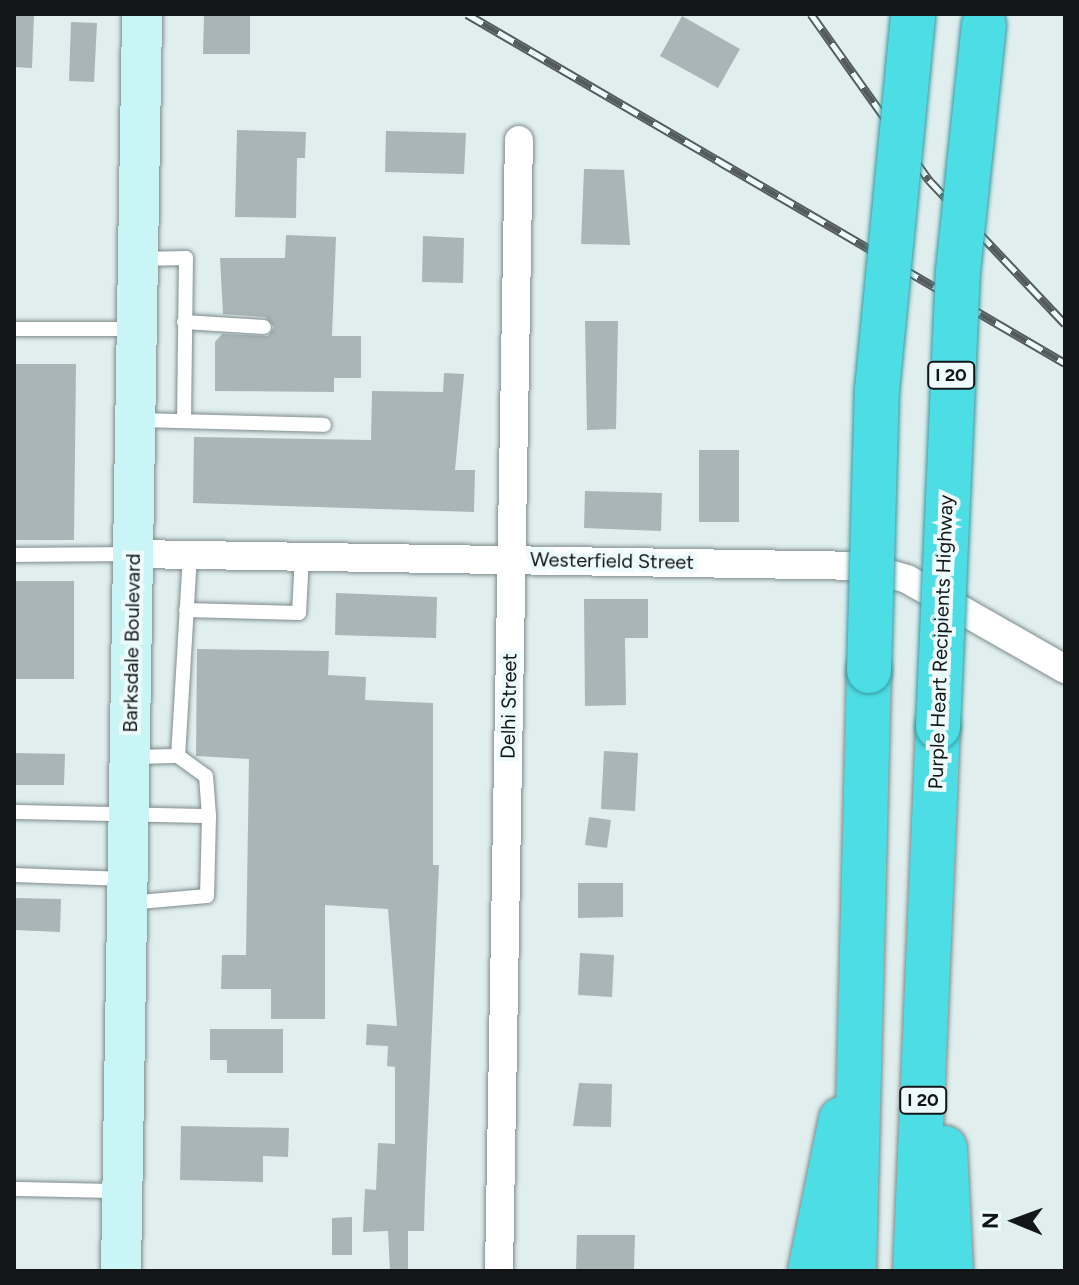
<!DOCTYPE html>
<html>
<head>
<meta charset="utf-8">
<style>
	body { margin:0 }
	#map { position:relative; width:1079px; height:1285px; overflow:hidden; background:#e1eeee; font-family:Figtree,sans-serif }
	div>[style] { position:absolute }
	[style*='--x'] { left:calc(var(--x)*1px); top:calc(var(--y)*1px); width:calc(var(--w)*1px); rotate:calc(var(--a)*1deg) }
	.building>* { inset:0; background:#a9b5b6 }
	.roads { filter:drop-shadow(0 0 2px #7f8b8c) drop-shadow(0 0 2px #7f8b8c) }
	.service>* { height:14px; margin:-7px; padding:0 7px; transform-origin:7px; border-radius:7px; background:#fff }
	.minor>* { height:28px; margin:-14px; padding:0 14px; transform-origin:14px; border-radius:14px; background:#fff }
	.secondary>* { height:40px; margin:-20px; padding:0 20px; transform-origin:20px; border-radius:20px; background:#caf5f7 }
	.motorway>* { height:44px; margin:-22px; padding:0 22px; transform-origin:22px; border-radius:22px; background:#4ddde5 }
	.rail>* { height:9px; margin-top:-4.5px; transform-origin:0; background:repeating-linear-gradient(90deg,#eefbfc 0 18px,#545b5c 0 36px); box-sizing:border-box; border-block:2px solid #545b5c }
	.bridges { filter:drop-shadow(0 0 2px #38979d) drop-shadow(0 0 2px #38979d) }
	.motorway-bridge>* { height:44px; margin:-22px; padding:0 22px; transform-origin:22px; border-radius:22px; background:#4ddde5 }
	span { translate:-50% -50%; white-space:nowrap; text-align:center; line-height:1.15; -webkit-text-stroke:8px #eefbfc; paint-order:stroke }
	.shield-label span { padding:2px 6px; background:#eefbfc; border:2px solid; border-radius:6px; -webkit-text-stroke-width:0 }
	.shield-label { font-size:18px; color:#121617; font-weight:700 }
	.street-label { font-size:20px; color:#121617 }
	.frame { position:absolute; inset:0; border:16px solid #121617; pointer-events:none }
	.north { position:absolute; left:975px; top:1181px; width:80px; height:80px; -webkit-text-stroke:6px #eefbfc; paint-order:stroke; rotate:271deg; font-size:22px; font-weight:700; line-height:32px; text-align:center; color:#121617 }
	.north::after { content:''; display:block; margin:auto; width:28px; height:36px; background:#121617; clip-path:polygon(50% 0,100% 100%,50% 72%,0 100%) }
</style>
</head>
<body>
<div id="map">
	<div class="building">
		<div style="clip-path:polygon(204px 14px,250px 14px,250px 54px,203px 54px)"></div>
		<div style="clip-path:polygon(14px 15px,34px 15px,32px 68px,14px 67px)"></div>
		<div style="clip-path:polygon(682px 16px,740px 49px,718px 88px,660px 56px)"></div>
		<div style="clip-path:polygon(71px 22px,97px 23px,94px 82px,69px 81px)"></div>
		<div style="clip-path:polygon(237px 130px,306px 132px,305px 158px,297px 158px,296px 218px,235px 217px)"></div>
		<div style="clip-path:polygon(386px 131px,466px 133px,464px 174px,385px 172px)"></div>
		<div style="clip-path:polygon(584px 169px,624px 170px,630px 245px,581px 244px)"></div>
		<div style="clip-path:polygon(286px 235px,336px 237px,332px 336px,361px 336px,361px 378px,334px 378px,334px 392px,215px 391px,215px 342px,222px 334px,268px 336px,274px 327px,265px 317px,223px 314px,220px 258px,285px 258px)"></div>
		<div style="clip-path:polygon(423px 236px,464px 238px,463px 283px,422px 282px)"></div>
		<div style="clip-path:polygon(585px 321px,618px 321px,616px 429px,587px 430px)"></div>
		<div style="clip-path:polygon(14px 364px,76px 364px,74px 540px,14px 540px)"></div>
		<div style="clip-path:polygon(444px 373px,464px 374px,455px 470px,475px 470px,474px 512px,193px 503px,194px 437px,371px 440px,372px 391px,443px 392px)"></div>
		<div style="clip-path:polygon(699px 450px,739px 450px,739px 522px,699px 522px)"></div>
		<div style="clip-path:polygon(585px 491px,662px 493px,661px 531px,584px 528px)"></div>
		<div style="clip-path:polygon(14px 581px,74px 581px,74px 679px,14px 679px)"></div>
		<div style="clip-path:polygon(336px 593px,437px 597px,436px 638px,335px 635px)"></div>
		<div style="clip-path:polygon(584px 599px,648px 599px,648px 638px,625px 638px,626px 705px,585px 706px)"></div>
		<div style="clip-path:polygon(197px 649px,329px 651px,328px 675px,366px 677px,365px 700px,433px 703px,433px 865px,439px 865px,425px 1192px,424px 1231px,408px 1231px,408px 1271px,390px 1271px,388px 1231px,363px 1232px,365px 1189px,376px 1190px,378px 1143px,395px 1144px,395px 1067px,387px 1066px,388px 1046px,366px 1045px,367px 1024px,397px 1026px,388px 909px,325px 905px,325px 1019px,271px 1019px,271px 989px,221px 989px,222px 955px,246px 955px,249px 759px,196px 756px)"></div>
		<div style="clip-path:polygon(604px 751px,638px 753px,635px 811px,601px 809px)"></div>
		<div style="clip-path:polygon(14px 753px,65px 754px,64px 785px,14px 785px)"></div>
		<div style="clip-path:polygon(589px 817px,611px 820px,607px 848px,585px 845px)"></div>
		<div style="clip-path:polygon(578px 883px,623px 883px,623px 917px,578px 918px)"></div>
		<div style="clip-path:polygon(14px 898px,61px 899px,60px 932px,14px 930px)"></div>
		<div style="clip-path:polygon(580px 953px,614px 955px,612px 997px,578px 995px)"></div>
		<div style="clip-path:polygon(210px 1029px,283px 1029px,283px 1073px,227px 1073px,227px 1060px,210px 1060px)"></div>
		<div style="clip-path:polygon(579px 1083px,612px 1084px,611px 1127px,573px 1126px)"></div>
		<div style="clip-path:polygon(181px 1126px,289px 1128px,288px 1157px,263px 1156px,263px 1182px,180px 1180px)"></div>
		<div style="clip-path:polygon(352px 1217px,352px 1255px,332px 1255px,332px 1218px)"></div>
		<div style="clip-path:polygon(577px 1235px,635px 1235px,634px 1269px,576px 1271px)"></div>
	</div>
	<div class="roads">
		<div class="service">
			<div style="--x:140;--y:259;--w:46;--a:-1.2"></div>
			<div style="--x:186;--y:258;--w:163;--a:90.7"></div>
			<div style="--x:184;--y:322;--w:80;--a:3.6"></div>
			<div style="--x:14;--y:329;--w:119;--a:0"></div>
			<div style="--x:136;--y:420;--w:188;--a:1.5"></div>
			<div style="--x:14;--y:555;--w:115;--a:-0.5"></div>
			<div style="--x:190;--y:555;--w:201;--a:93.4"></div>
			<div style="--x:178;--y:756;--w:34;--a:36"></div>
			<div style="--x:206;--y:776;--w:40;--a:85.7"></div>
			<div style="--x:186;--y:610;--w:113;--a:1.5"></div>
			<div style="--x:299;--y:613;--w:57;--a:-87"></div>
			<div style="--x:131;--y:757;--w:47;--a:-1.2"></div>
			<div style="--x:14;--y:812;--w:195;--a:1.2"></div>
			<div style="--x:209;--y:816;--w:80;--a:91.4"></div>
			<div style="--x:207;--y:896;--w:79;--a:174.9"></div>
			<div style="--x:14;--y:875;--w:112;--a:2"></div>
			<div style="--x:14;--y:1189;--w:104;--a:1.1"></div>
		</div>
		<div class="minor">
			<div style="--x:134;--y:554;--w:729;--a:0.94"></div>
			<div style="--x:863;--y:566;--w:46;--a:16.5"></div>
			<div style="--x:907;--y:579;--w:182;--a:29.7"></div>
			<div style="--x:499;--y:1271;--w:1131;--a:-88.99"></div>
		</div>
		<div class="secondary">
			<div style="--x:121;--y:1271;--w:1257;--a:-89.04"></div>
		</div>
		<div class="motorway">
			<div style="--x:945;--y:1148;--w:123;--a:87.2"></div>
			<div style="--x:810;--y:1271;--w:155;--a:-78.5"></div>
			<div style="--x:854;--y:1271;--w:600;--a:-88.57"></div>
			<div style="--x:915;--y:1271;--w:544;--a:-87.58"></div>
		</div>
	</div>
	<div class="rail">
		<div style="--x:467;--y:14;--w:692;--a:30.27"></div>
		<div style="--x:811;--y:14;--w:204;--a:54.6"></div>
		<div style="--x:929;--y:180;--w:198;--a:46.6"></div>
	</div>
	<div class="bridges">
		<div class="motorway-bridge">
			<div style="--x:869;--y:671;--w:281;--a:-88.4"></div>
			<div style="--x:877;--y:390;--w:378;--a:-84.5"></div>
			<div style="--x:938;--y:727;--w:456;--a:-87.5"></div>
			<div style="--x:958;--y:271;--w:248;--a:-84"></div>
		</div>
	</div>
	<div class="shield-label">
		<span style="left:951px;top:375px">I 20</span>
		<span style="left:923px;top:1100px">I 20</span>
	</div>
	<div class="street-label">
		<span style="left:612px;top:561px;rotate:1deg">Westerfield Street</span>
		<span style="left:941px;top:642px;rotate:-88deg">Purple Heart Recipients Highway</span>
		<span style="left:132px;top:643px;rotate:-89deg">Barksdale Boulevard</span>
		<span style="left:509px;top:706px;rotate:-89deg">Delhi Street</span>
	</div>
	<div class="frame"></div>
	<div class="north">N</div>
</div>
</body>
</html>
